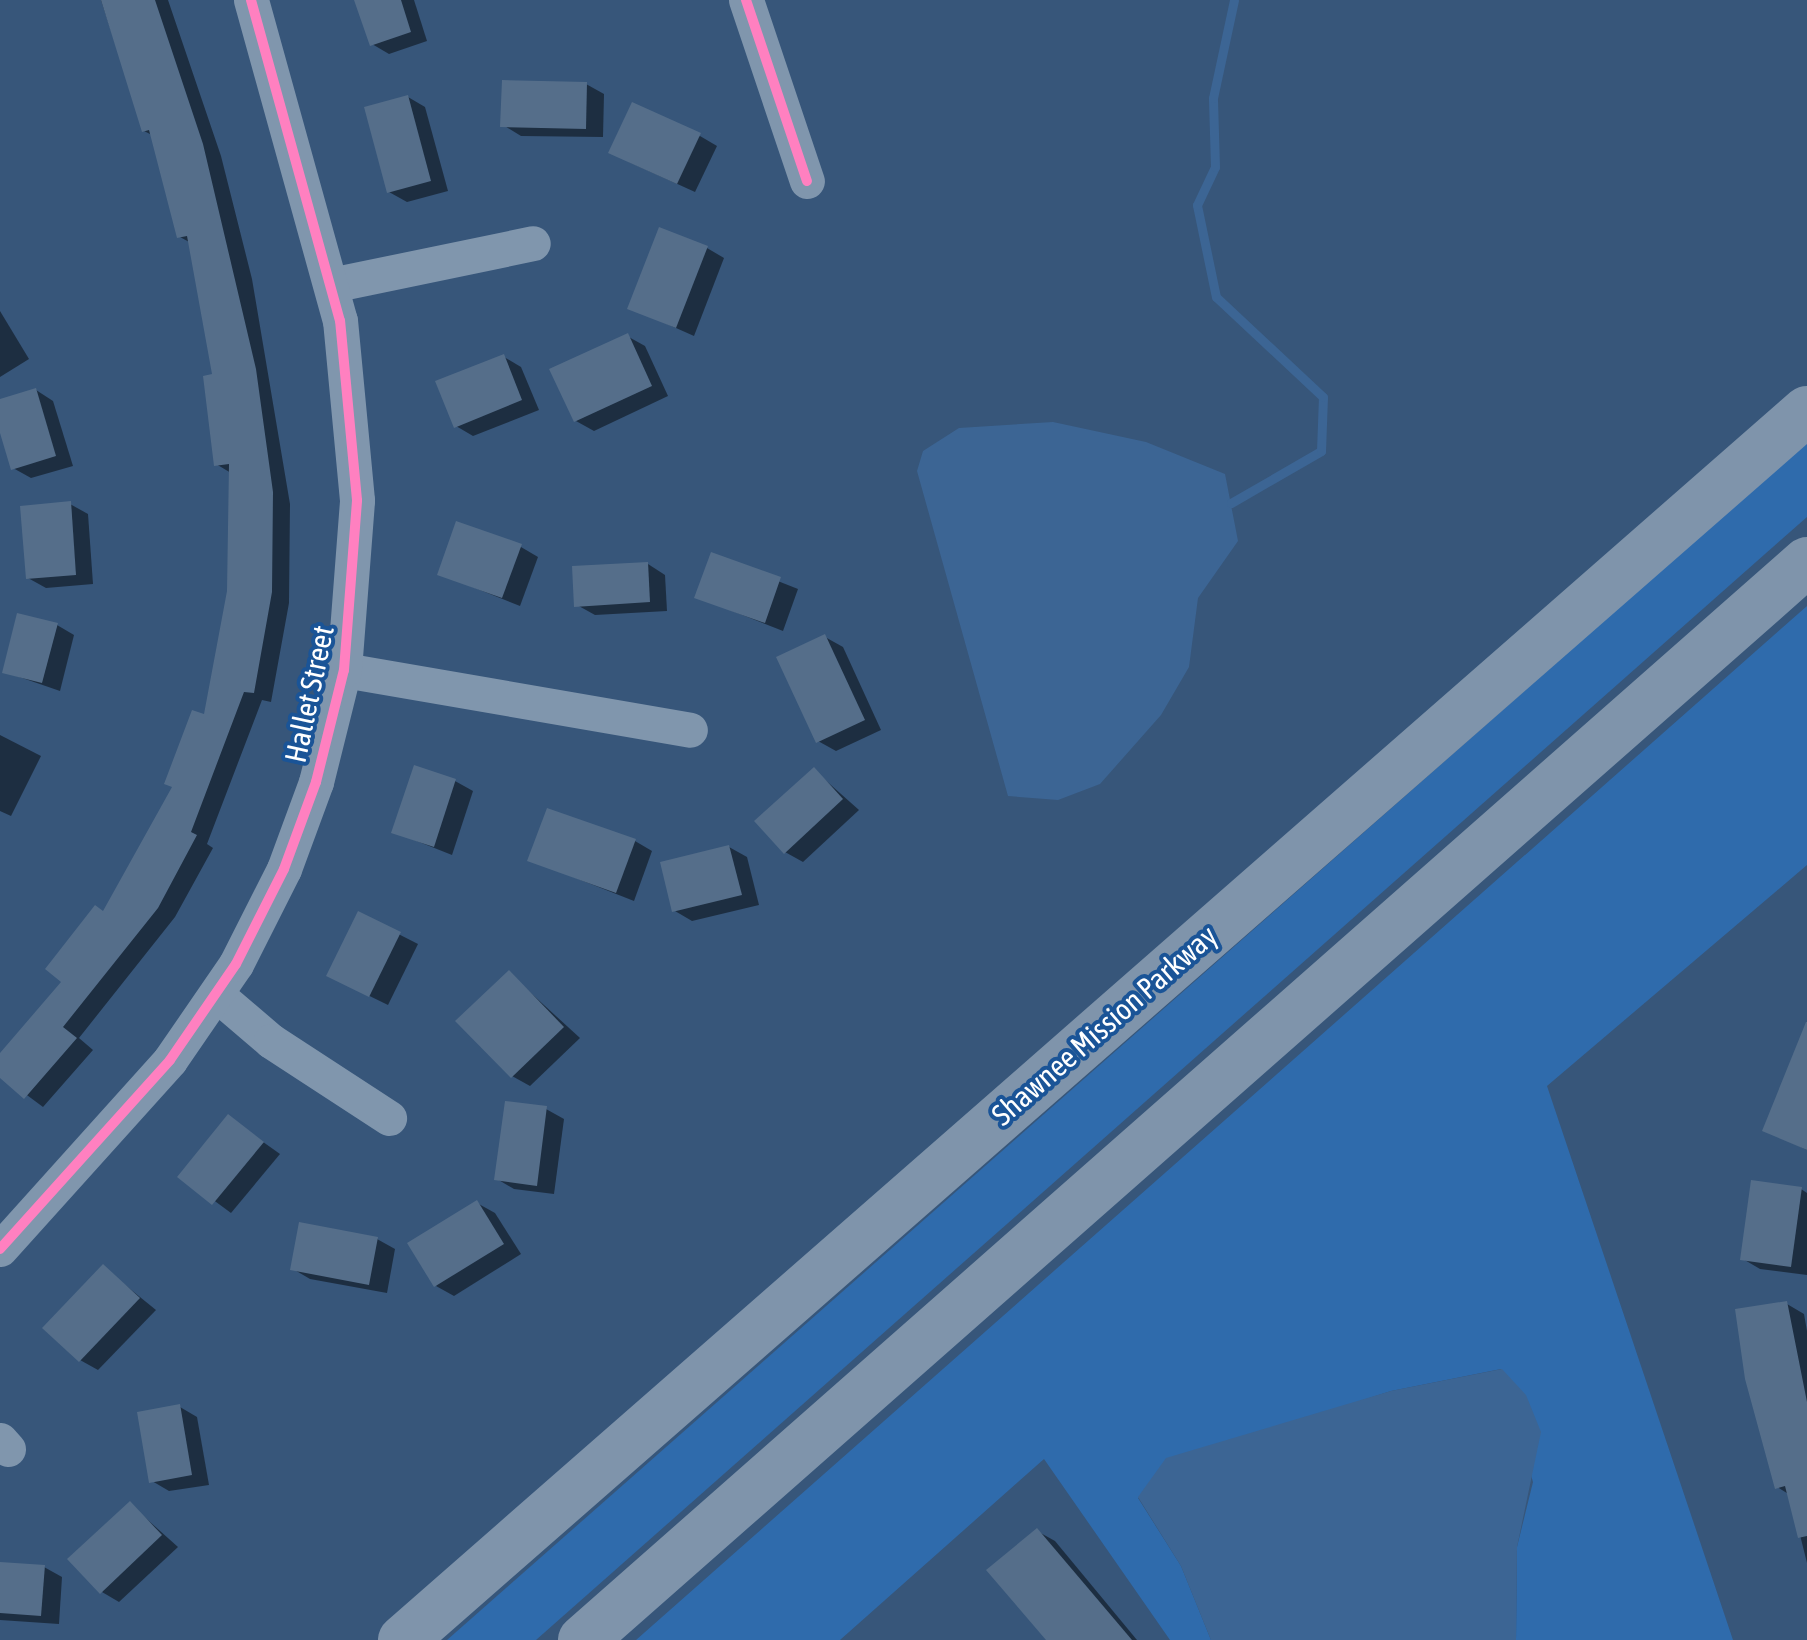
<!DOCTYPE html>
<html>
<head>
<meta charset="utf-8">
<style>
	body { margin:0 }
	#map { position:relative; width:1807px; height:1640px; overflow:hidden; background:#37567a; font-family:"Asap Condensed",sans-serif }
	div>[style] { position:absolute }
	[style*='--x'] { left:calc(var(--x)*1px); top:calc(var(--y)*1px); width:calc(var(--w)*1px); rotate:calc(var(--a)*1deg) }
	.green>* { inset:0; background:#2f6bac }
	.water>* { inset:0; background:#3c6594 }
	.shadow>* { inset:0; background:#0007 }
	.stream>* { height:9px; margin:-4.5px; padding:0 4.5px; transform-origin:4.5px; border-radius:4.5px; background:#3c6594 }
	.building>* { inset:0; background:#556e8a }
	.minor>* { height:35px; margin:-17.5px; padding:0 17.5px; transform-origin:17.5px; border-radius:17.5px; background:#8096ad }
	.highway>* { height:50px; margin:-25px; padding:0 25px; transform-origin:25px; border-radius:25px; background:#7f94ab }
	.cycleway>* { height:10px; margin:-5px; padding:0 5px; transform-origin:5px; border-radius:5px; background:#ff80c0 }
	span { translate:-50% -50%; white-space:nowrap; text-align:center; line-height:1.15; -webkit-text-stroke:8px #1a5497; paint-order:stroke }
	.street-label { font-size:30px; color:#fff }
</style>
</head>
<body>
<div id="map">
	<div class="green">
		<div style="clip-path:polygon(1807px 442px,1807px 517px,536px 1640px,447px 1640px)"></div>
		<div style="clip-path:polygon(1807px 606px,1807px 865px,1547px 1086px,1733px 1640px,1516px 1640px,1517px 1547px,1533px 1482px,1501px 1369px,1391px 1391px,1232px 1442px,1138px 1498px,1181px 1566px,1211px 1640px,1170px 1640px,1044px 1459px,840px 1640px,636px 1640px)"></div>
	</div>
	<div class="water">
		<div style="clip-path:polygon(1053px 422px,1146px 442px,1225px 474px,1238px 541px,1198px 598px,1189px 667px,1161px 715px,1100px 784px,1058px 800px,1008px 796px,917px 471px,923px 451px,959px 428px)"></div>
		<div style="clip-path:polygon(1502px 1369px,1526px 1395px,1541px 1432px,1517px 1547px,1516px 1640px,1211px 1640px,1181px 1566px,1138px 1497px,1166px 1458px,1391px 1391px)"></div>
	</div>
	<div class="shadow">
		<div style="clip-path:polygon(101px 0,168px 0,221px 156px,252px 279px,290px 504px,289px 603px,271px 702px,262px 700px,207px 844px,213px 848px,175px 917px,79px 1038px,93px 1050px,43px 1107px,0 1075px,0 1057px,65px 981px,174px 788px,206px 718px,229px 591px,231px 473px,216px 464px,215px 377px,191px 243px,180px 237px,154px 136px,144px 131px)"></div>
		<div style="clip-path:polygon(357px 0,414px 0,427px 41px,389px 54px,372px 44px)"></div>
		<div style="clip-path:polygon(586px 84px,604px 94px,603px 137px,521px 136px,503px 125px)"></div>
		<div style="clip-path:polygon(408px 97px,425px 107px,448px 191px,407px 202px,389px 192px)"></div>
		<div style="clip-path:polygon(700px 136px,717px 146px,695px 192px,629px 162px)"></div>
		<div style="clip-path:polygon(707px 248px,724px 258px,694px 336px,631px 308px)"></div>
		<div style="clip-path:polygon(0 311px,29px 359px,0 377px)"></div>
		<div style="clip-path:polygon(627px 336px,645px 346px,668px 396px,594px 431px,576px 421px)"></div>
		<div style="clip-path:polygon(504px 357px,521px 367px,539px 410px,473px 436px,456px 426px)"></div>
		<div style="clip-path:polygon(36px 390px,53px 401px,73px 466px,31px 478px,13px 468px,0 401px)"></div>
		<div style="clip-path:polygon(70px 504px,88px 514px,93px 584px,46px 588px,28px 578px)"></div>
		<div style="clip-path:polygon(521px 547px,538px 557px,520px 606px,440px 574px)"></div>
		<div style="clip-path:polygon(712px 555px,798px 589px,783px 631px,697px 597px)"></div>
		<div style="clip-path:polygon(648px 564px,665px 575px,667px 611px,595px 615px,577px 605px)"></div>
		<div style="clip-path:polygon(57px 625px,74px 635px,60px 691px,5px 672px)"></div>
		<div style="clip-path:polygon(825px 637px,843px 647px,881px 730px,836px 751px,818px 741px)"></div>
		<div style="clip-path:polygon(0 735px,41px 756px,11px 816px,0 811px)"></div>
		<div style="clip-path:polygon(814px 770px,859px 810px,803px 862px,785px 852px)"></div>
		<div style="clip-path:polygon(455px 781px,473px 791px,452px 855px,394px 832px)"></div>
		<div style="clip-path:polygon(635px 841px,652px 851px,634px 901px,530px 860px)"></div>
		<div style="clip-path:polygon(729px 847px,747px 857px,759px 905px,692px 921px,675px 911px)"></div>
		<div style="clip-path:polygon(359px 914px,418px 944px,388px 1005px,347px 985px)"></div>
		<div style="clip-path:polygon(509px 973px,580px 1038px,530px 1086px,512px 1076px)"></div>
		<div style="clip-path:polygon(1807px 1023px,1807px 1150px,1765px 1130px)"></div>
		<div style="clip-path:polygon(546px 1109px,564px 1119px,554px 1194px,514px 1189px,497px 1179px)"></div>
		<div style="clip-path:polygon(228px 1117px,280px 1154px,231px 1213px,181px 1176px)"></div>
		<div style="clip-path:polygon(1801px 1189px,1807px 1193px,1807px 1275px,1760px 1269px,1743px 1259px)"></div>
		<div style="clip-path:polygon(477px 1203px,495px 1213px,521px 1254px,454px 1296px,436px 1286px)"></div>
		<div style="clip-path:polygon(377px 1239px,395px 1249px,387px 1293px,310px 1279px,293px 1269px)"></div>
		<div style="clip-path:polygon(103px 1267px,156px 1310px,98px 1370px,80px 1360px)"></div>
		<div style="clip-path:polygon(1787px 1304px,1804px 1314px,1807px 1331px,1807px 1563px,1790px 1495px,1777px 1487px)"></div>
		<div style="clip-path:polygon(180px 1407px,197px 1417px,209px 1485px,169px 1491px,152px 1481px)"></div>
		<div style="clip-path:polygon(130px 1504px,178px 1547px,119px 1602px,102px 1592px)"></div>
		<div style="clip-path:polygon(1037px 1531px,1055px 1541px,1137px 1640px,1049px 1640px)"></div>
		<div style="clip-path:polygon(0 1564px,44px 1567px,62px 1577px,59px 1624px,0 1620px)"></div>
	</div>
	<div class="stream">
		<div style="--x:1231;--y:503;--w:104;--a:-30"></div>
		<div style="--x:1321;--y:451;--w:54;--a:-87.9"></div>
		<div style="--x:1323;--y:397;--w:146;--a:-136.9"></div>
		<div style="--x:1216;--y:297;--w:94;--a:-101.7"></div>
		<div style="--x:1197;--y:205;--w:42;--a:-64.7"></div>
		<div style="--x:1215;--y:167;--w:69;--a:-91.7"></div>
		<div style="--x:1213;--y:98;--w:100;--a:-77.9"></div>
	</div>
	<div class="building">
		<div style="clip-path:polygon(101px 0,155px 0,203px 144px,256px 369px,273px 492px,272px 592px,254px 693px,244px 692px,191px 832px,197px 835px,158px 908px,63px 1027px,77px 1038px,24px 1099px,0 1078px,0 1053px,61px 982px,45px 969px,95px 905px,103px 911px,172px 787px,164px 784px,192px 710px,204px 714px,227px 591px,229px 464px,214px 466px,203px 376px,212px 374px,187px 236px,177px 238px,149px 130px,142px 132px)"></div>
		<div style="clip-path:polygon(354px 0,401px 0,411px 32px,370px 46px)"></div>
		<div style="clip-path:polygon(502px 80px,587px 82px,586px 129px,500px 127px)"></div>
		<div style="clip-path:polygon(408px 95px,431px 181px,387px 193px,364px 107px)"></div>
		<div style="clip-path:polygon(632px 102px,701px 133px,677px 184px,608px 153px)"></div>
		<div style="clip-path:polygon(659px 227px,708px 246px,676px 328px,627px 309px)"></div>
		<div style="clip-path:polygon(628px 333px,652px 386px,574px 422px,549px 369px)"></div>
		<div style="clip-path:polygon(504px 354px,522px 400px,454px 428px,435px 381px)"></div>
		<div style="clip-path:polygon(36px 388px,56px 456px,11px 470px,0 433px,0 399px)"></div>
		<div style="clip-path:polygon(71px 501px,76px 575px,26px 579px,20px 506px)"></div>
		<div style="clip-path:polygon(456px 521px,522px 544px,502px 598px,437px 575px)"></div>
		<div style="clip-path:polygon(711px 552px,781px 577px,765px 623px,694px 598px)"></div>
		<div style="clip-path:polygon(648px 562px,650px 602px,574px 607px,572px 566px)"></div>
		<div style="clip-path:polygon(17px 613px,58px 623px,42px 683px,2px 673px)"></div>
		<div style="clip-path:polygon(825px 634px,865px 720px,816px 743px,776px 657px)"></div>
		<div style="clip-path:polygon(414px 765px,456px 779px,434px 847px,391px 833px)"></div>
		<div style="clip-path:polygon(814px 767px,843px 799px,784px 854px,754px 821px)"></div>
		<div style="clip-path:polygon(547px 808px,636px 839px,616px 893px,527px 861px)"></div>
		<div style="clip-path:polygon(729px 845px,742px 895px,672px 912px,660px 862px)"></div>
		<div style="clip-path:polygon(358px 911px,401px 932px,369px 997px,326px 976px)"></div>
		<div style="clip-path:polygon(509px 970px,564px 1027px,511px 1078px,455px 1021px)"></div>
		<div style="clip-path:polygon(1806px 1022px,1807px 1022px,1807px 1150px,1762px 1131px)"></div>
		<div style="clip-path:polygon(505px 1101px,547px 1106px,537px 1186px,494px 1180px)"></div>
		<div style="clip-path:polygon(228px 1114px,264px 1142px,212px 1205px,177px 1177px)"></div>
		<div style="clip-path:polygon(1751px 1180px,1802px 1187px,1791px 1267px,1740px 1260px)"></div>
		<div style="clip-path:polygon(477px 1200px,504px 1244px,434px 1287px,407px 1243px)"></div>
		<div style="clip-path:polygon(299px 1222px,378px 1237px,369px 1285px,290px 1270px)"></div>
		<div style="clip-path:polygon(103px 1264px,140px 1298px,79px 1362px,42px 1328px)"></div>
		<div style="clip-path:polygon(1787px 1301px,1807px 1402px,1807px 1536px,1798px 1538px,1785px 1486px,1775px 1489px,1745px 1379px,1735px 1309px)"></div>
		<div style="clip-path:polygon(180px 1404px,192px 1475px,149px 1483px,137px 1412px)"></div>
		<div style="clip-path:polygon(130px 1501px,162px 1535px,100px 1594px,67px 1559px)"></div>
		<div style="clip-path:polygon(1037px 1528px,1132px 1640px,1046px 1640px,986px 1570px)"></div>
		<div style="clip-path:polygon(0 1562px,45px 1565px,41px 1616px,0 1613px)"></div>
	</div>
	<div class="minor">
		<div style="--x:746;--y:0;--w:191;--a:71.4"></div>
		<div style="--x:331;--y:285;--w:206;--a:-11.7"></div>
		<div style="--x:344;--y:670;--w:351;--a:9.8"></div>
		<div style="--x:216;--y:994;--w:72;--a:40.5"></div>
		<div style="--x:271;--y:1041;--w:141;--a:33.1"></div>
		<div style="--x:0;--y:1249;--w:254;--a:-48"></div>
		<div style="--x:170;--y:1060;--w:116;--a:-55.5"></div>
		<div style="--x:236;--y:964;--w:106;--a:-63.2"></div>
		<div style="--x:284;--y:869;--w:93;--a:-69.8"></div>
		<div style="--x:316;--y:782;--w:115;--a:-76"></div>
		<div style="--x:344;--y:670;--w:170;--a:-85.6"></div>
		<div style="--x:357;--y:500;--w:180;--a:-95.4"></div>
		<div style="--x:340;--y:321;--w:333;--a:-105.5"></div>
		<div style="--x:0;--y:1440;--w:12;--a:48"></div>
	</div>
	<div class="highway">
		<div style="--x:403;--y:1640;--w:1866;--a:-41.2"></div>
		<div style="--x:583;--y:1640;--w:1631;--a:-41.37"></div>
	</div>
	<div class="cycleway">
		<div style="--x:746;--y:0;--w:191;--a:71.4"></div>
		<div style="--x:0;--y:1249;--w:254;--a:-48"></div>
		<div style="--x:170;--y:1060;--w:116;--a:-55.5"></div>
		<div style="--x:236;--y:964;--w:106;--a:-63.2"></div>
		<div style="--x:284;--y:869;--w:93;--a:-69.8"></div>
		<div style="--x:316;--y:782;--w:115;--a:-76"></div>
		<div style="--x:344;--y:670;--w:170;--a:-85.6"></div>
		<div style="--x:357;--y:500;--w:180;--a:-95.4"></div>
		<div style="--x:340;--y:321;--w:333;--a:-105.5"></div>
	</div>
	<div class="street-label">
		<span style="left:309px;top:694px;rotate:-78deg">Hallet Street</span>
		<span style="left:1104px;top:1025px;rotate:-41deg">Shawnee Mission Parkway</span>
	</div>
</div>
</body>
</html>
